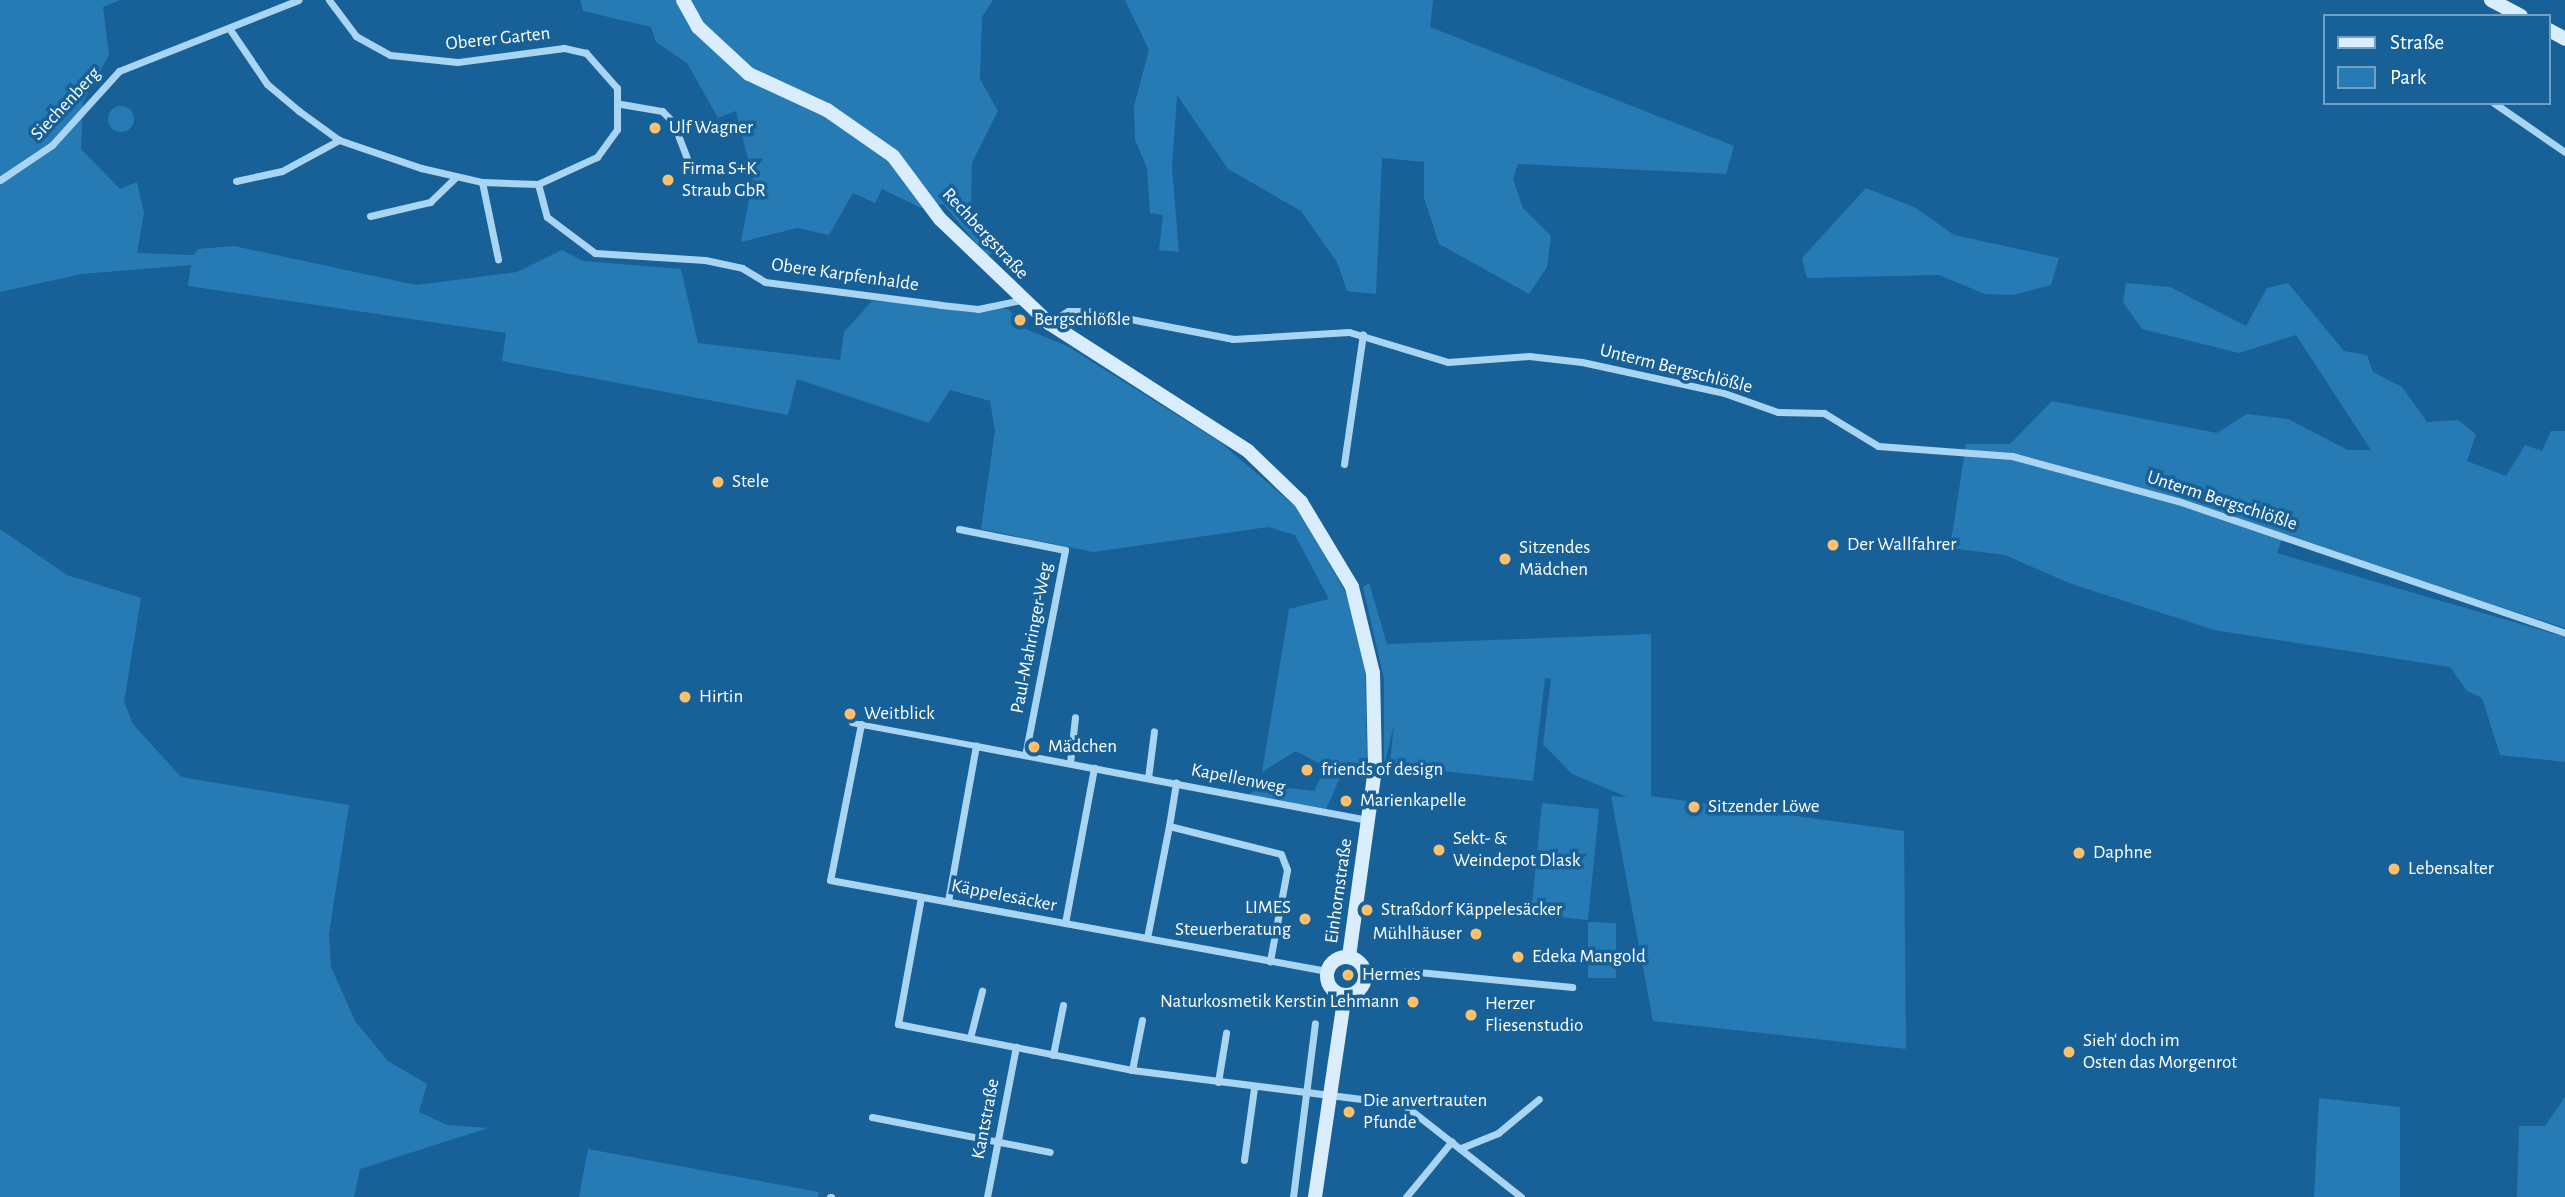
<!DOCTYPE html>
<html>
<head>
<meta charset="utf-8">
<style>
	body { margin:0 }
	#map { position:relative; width:2565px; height:1197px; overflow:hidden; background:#176198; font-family:"Alegreya Sans",sans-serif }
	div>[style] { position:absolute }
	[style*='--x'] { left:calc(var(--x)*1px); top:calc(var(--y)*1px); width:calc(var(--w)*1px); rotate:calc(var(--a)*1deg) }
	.green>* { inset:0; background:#267bb5 }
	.round { border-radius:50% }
	.pedestrian>* { height:6px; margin:-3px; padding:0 3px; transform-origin:3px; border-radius:3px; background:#aad5f2 }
	.minor>* { height:7px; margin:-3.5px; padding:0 3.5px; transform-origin:3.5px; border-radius:3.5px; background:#aad5f2 }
	.secondary>* { height:14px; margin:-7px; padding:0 7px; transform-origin:7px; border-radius:7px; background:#d9edfc }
	.secondary>.ring { margin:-7px; padding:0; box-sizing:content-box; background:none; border:14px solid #d9edfc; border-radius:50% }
	.dots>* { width:19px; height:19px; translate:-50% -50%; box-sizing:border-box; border:4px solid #176198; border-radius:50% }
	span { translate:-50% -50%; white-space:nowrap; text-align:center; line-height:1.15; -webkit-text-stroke:7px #176198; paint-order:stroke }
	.street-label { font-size:19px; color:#fff }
	.poi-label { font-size:19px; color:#fff }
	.left { translate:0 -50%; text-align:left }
	.right { translate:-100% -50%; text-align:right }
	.legend { position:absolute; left:2323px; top:14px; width:228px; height:91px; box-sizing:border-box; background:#176198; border:2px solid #74a0c1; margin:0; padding:9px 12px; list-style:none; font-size:21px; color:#fff }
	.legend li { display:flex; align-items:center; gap:14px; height:35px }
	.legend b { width:35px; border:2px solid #74a0c1 }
</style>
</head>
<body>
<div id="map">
	<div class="green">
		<div style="clip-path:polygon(0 0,120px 0,103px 7px,109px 55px,83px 102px,81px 149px,120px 189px,137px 182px,144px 213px,137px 253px,194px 255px,198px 249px,234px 246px,416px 285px,517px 272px,562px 250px,583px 261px,681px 269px,698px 343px,840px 360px,844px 332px,872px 301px,1008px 309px,1026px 329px,1067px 346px,1220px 442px,1297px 508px,1350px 600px,1365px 657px,1367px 764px,1347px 762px,1326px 809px,1248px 795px,1264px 785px,1314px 791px,1326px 767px,1296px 751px,1262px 772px,1289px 609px,1329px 599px,1295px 535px,1268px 527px,1093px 552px,981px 529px,995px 431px,990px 401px,950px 390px,929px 423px,797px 379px,788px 415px,502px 361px,506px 333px,188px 286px,191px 265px,82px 274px,0 292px)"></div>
		<div style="clip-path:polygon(580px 0,993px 0,982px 17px,980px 79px,998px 111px,972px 163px,971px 214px,993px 238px,993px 252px,988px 257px,943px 204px,921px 208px,882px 189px,875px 203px,853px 193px,829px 235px,797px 228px,741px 242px,753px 179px,736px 111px,718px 118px,687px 63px,656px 42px,651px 27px,583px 11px)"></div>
		<div style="clip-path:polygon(1125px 0,1433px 0,1430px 27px,1734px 146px,1726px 174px,1518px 164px,1513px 179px,1523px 208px,1551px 236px,1547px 267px,1529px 294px,1439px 244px,1424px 198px,1424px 162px,1382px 158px,1376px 294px,1347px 291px,1337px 262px,1301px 211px,1228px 169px,1177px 95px,1172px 168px,1179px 252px,1159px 250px,1163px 215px,1150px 213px,1147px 168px,1135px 140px,1134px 106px,1149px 50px)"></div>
		<div class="round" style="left:108px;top:106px;width:26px;height:26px"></div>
		<div style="clip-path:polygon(1866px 188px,1916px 208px,1954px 235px,2059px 258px,2051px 285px,2013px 295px,1985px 294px,1939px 275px,1807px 278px,1802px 258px)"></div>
		<div style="clip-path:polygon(2126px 283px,2170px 287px,2246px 326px,2267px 288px,2288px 283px,2344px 351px,2367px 355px,2373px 372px,2402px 387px,2427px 422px,2458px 420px,2476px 434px,2467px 461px,2506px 476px,2525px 445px,2542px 451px,2551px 431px,2565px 431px,2565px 628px,2283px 536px,2277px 553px,2565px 637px,2565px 762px,2500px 755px,2482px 698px,2467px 691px,2450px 667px,2214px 630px,2069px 583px,2005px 555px,1950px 548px,1966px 444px,2010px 444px,2052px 401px,2217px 433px,2247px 414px,2288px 419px,2348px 450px,2371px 450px,2296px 335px,2239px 353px,2142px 329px,2123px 302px)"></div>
		<div style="clip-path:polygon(0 529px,67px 575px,141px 598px,124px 702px,133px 724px,181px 777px,349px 805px,329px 934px,331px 967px,355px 1021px,388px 1061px,427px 1084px,419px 1112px,447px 1125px,488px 1128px,360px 1169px,354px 1197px,0 1197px)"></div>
		<div style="clip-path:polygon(1369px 583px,1387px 644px,1651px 634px,1651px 796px,1904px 831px,1906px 1049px,1653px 1021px,1611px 796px,1627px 797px,1572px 774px,1543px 744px,1551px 679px,1545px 678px,1533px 781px,1390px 765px,1394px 724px,1384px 766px,1384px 679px,1363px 587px)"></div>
		<div style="clip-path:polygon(1542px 803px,1599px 809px,1588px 920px,1531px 914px)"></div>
		<div style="clip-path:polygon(1588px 922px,1616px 923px,1616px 978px,1588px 978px)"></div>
		<div style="clip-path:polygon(2565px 1097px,2565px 1197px,2517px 1197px,2519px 1126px,2545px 1126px)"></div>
		<div style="clip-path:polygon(2319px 1098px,2400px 1107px,2400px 1197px,2314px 1197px)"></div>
		<div style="clip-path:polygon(588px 1149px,819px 1192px,818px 1197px,579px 1197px)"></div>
	</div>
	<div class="pedestrian">
		<div style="--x:852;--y:723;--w:126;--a:10.5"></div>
	</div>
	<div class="minor">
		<div style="--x:231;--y:31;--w:64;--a:55.8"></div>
		<div style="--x:267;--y:84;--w:42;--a:40.2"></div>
		<div style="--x:299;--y:111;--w:49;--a:35.9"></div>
		<div style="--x:339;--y:140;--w:87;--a:18.9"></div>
		<div style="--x:421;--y:168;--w:63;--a:12.9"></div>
		<div style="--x:482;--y:182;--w:56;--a:2"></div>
		<div style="--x:538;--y:184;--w:65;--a:-24.6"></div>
		<div style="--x:597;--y:157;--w:34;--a:-54"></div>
		<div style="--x:617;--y:129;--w:41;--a:-90"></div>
		<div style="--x:617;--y:88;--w:47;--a:-131.5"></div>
		<div style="--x:586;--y:53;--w:23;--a:-167"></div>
		<div style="--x:564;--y:48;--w:108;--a:172.5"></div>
		<div style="--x:457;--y:62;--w:67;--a:-174"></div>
		<div style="--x:390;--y:55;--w:39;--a:-151"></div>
		<div style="--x:356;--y:36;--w:45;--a:-126.9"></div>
		<div style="--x:2494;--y:103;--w:86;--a:34.6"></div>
		<div style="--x:621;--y:104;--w:42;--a:9.7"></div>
		<div style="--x:662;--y:111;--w:16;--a:45"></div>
		<div style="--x:673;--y:122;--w:40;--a:69"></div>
		<div style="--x:0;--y:180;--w:63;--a:-33.9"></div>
		<div style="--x:52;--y:145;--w:100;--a:-47.8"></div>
		<div style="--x:119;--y:71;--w:193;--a:-21.6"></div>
		<div style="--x:236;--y:181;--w:47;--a:-12.3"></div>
		<div style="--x:282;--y:171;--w:65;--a:-28.5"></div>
		<div style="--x:482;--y:182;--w:79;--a:78.3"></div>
		<div style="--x:538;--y:184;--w:34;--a:75"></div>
		<div style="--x:547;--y:217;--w:60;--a:36.9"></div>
		<div style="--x:595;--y:253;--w:110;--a:3.6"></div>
		<div style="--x:705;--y:260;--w:38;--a:12"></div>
		<div style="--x:742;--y:268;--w:27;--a:31"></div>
		<div style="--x:765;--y:282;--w:177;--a:7.4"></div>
		<div style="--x:941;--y:305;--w:37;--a:6"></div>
		<div style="--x:978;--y:309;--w:44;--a:-11.8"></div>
		<div style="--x:370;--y:216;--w:62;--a:-13.1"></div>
		<div style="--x:430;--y:202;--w:36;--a:-44"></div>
		<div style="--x:1049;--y:323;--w:22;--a:-32"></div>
		<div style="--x:1068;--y:311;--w:21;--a:0"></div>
		<div style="--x:1089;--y:311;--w:147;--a:11"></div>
		<div style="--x:1233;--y:339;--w:116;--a:-3.5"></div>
		<div style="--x:1349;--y:332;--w:103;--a:16.9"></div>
		<div style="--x:1448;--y:362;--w:81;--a:-4.2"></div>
		<div style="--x:1529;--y:356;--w:53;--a:6.5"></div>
		<div style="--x:1582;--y:362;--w:145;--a:12.3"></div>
		<div style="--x:1724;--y:393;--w:57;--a:19.4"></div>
		<div style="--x:1778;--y:412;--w:46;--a:1.2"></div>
		<div style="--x:1824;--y:413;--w:63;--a:31.4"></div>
		<div style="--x:1878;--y:446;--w:134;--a:4.3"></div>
		<div style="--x:2012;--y:456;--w:172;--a:15.2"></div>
		<div style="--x:2178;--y:501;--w:409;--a:18.8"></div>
		<div style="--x:1344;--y:464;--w:131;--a:-81.7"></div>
		<div style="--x:959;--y:529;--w:108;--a:11.2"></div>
		<div style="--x:1065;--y:550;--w:209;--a:101"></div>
		<div style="--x:861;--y:724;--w:159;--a:101.2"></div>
		<div style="--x:830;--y:880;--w:505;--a:10.38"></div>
		<div style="--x:1070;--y:763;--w:46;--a:-83.8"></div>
		<div style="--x:1148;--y:778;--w:47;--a:-82.7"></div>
		<div style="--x:1169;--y:826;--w:44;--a:-80.8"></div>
		<div style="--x:921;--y:897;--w:129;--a:100.3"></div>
		<div style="--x:898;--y:1024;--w:238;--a:11.1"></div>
		<div style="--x:1132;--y:1070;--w:273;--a:7.2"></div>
		<div style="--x:1403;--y:1104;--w:150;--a:38.2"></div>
		<div style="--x:948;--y:901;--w:158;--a:-79.8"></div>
		<div style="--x:976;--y:746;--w:400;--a:10.7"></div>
		<div style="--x:1065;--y:923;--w:158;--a:-79.4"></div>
		<div style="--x:1147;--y:938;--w:114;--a:-78.9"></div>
		<div style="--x:1169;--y:826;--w:115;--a:14"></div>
		<div style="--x:1281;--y:854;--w:17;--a:69"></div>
		<div style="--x:1287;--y:870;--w:93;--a:100.6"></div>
		<div style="--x:1365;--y:978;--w:44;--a:-9.2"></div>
		<div style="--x:1408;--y:971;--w:165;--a:5.6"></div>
		<div style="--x:970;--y:1038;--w:49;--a:-75.7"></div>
		<div style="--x:1053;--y:1055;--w:51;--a:-78.7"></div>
		<div style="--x:1132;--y:1070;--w:51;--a:-78.7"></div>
		<div style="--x:1218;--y:1082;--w:50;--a:-80.7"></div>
		<div style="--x:872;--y:1117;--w:181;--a:11.1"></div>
		<div style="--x:1461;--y:1148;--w:40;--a:-22"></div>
		<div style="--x:1498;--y:1133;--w:53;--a:-39.7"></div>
		<div style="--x:1244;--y:1160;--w:73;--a:-82.1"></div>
		<div style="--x:830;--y:1197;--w:1;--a:0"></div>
		<div style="--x:987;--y:1197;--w:153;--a:-79.1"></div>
		<div style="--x:1293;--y:1197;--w:175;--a:-82.8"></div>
		<div style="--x:1406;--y:1197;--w:72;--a:-50.6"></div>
	</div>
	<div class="secondary">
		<div style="--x:683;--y:0;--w:31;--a:61"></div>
		<div style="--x:698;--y:27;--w:69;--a:42.7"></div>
		<div style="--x:749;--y:74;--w:86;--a:24.8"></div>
		<div style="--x:827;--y:110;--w:80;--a:34.9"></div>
		<div style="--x:893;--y:156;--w:79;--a:53.3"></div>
		<div style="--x:940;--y:219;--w:151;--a:43.7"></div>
		<div style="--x:1049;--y:323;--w:237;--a:32.7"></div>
		<div style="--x:1248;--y:451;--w:74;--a:43.9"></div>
		<div style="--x:1301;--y:502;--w:99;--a:59"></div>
		<div style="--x:1352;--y:587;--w:89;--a:76.3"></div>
		<div style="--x:1373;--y:673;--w:96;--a:88.8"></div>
		<div style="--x:1375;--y:769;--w:190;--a:97.9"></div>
		<div style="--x:2491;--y:0;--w:34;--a:28"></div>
		<div style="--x:2549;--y:30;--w:18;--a:29"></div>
		<div class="ring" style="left:1327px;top:957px;width:24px;height:24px"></div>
		<div style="--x:1315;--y:1197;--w:204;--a:-81.6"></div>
	</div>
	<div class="dots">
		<div style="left:655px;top:128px;background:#ffc06b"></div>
		<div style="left:668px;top:180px;background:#ffc06b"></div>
		<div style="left:1020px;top:320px;background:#ffc06b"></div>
		<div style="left:718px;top:482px;background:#ffc06b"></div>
		<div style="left:1833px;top:545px;background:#ffc06b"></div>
		<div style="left:1505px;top:559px;background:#ffc06b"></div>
		<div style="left:685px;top:697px;background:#ffc06b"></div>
		<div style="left:850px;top:714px;background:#ffc06b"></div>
		<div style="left:1034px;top:747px;background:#ffc06b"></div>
		<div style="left:1307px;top:770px;background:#ffc06b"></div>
		<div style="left:1346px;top:801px;background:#ffc06b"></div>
		<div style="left:1694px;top:807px;background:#ffc06b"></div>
		<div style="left:1439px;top:850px;background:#ffc06b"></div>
		<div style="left:2079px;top:853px;background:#ffc06b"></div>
		<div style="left:2394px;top:869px;background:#ffc06b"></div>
		<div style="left:1367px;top:910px;background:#ffc06b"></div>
		<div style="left:1305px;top:919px;background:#ffc06b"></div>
		<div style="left:1476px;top:934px;background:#ffc06b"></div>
		<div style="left:1518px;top:957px;background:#ffc06b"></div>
		<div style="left:1348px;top:975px;background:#ffc06b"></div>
		<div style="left:1413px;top:1002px;background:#ffc06b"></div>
		<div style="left:1471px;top:1015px;background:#ffc06b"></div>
		<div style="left:2069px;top:1052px;background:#ffc06b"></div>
		<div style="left:1349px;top:1112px;background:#ffc06b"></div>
	</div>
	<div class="street-label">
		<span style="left:498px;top:39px;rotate:-6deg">Oberer Garten</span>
		<span style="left:66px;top:104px;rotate:-47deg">Siechenberg</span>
		<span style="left:985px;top:234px;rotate:47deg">Rechbergstraße</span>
		<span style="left:845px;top:275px;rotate:8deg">Obere Karpfenhalde</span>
		<span style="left:1676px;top:369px;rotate:14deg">Unterm Bergschlößle</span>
		<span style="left:2222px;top:501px;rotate:18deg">Unterm Bergschlößle</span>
		<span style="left:1032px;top:638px;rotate:-79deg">Paul-Mahringer-Weg</span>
		<span style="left:1238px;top:779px;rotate:11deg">Kapellenweg</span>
		<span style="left:1339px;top:891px;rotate:-82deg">Einhornstraße</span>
		<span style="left:1004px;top:896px;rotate:11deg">Käppelesäcker</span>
		<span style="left:986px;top:1119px;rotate:-79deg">Kantstraße</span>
	</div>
	<div class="poi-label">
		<span class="left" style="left:669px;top:128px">Ulf Wagner</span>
		<span class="left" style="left:682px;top:180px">Firma S+K<br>Straub GbR</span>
		<span class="left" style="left:1034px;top:320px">Bergschlößle</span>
		<span class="left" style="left:732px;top:482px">Stele</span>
		<span class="left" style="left:1847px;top:545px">Der Wallfahrer</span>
		<span class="left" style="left:1519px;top:559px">Sitzendes<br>Mädchen</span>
		<span class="left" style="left:699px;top:697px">Hirtin</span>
		<span class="left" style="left:864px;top:714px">Weitblick</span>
		<span class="left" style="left:1048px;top:747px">Mädchen</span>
		<span class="left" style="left:1321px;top:770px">friends of design</span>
		<span class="left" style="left:1360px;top:801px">Marienkapelle</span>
		<span class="left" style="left:1708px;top:807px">Sitzender Löwe</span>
		<span class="left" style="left:1453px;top:850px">Sekt- &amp;<br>Weindepot Dlask</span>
		<span class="left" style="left:2093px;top:853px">Daphne</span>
		<span class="left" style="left:2408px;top:869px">Lebensalter</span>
		<span class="right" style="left:1291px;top:919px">LIMES<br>Steuerberatung</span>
		<span class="left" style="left:1381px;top:910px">Straßdorf Käppelesäcker</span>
		<span class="right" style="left:1462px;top:934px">Mühlhäuser</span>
		<span class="left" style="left:1532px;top:957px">Edeka Mangold</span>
		<span class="left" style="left:1362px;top:975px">Hermes</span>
		<span class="right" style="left:1399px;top:1002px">Naturkosmetik Kerstin Lehmann</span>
		<span class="left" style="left:1485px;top:1015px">Herzer<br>Fliesenstudio</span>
		<span class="left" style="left:2083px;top:1052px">Sieh‘ doch im<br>Osten das Morgenrot</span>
		<span class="left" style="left:1363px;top:1112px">Die anvertrauten<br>Pfunde</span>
	</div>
	<ul class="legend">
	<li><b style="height:9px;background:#d9edfc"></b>Straße</li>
	<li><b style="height:19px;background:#267bb5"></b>Park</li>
	</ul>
</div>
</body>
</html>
